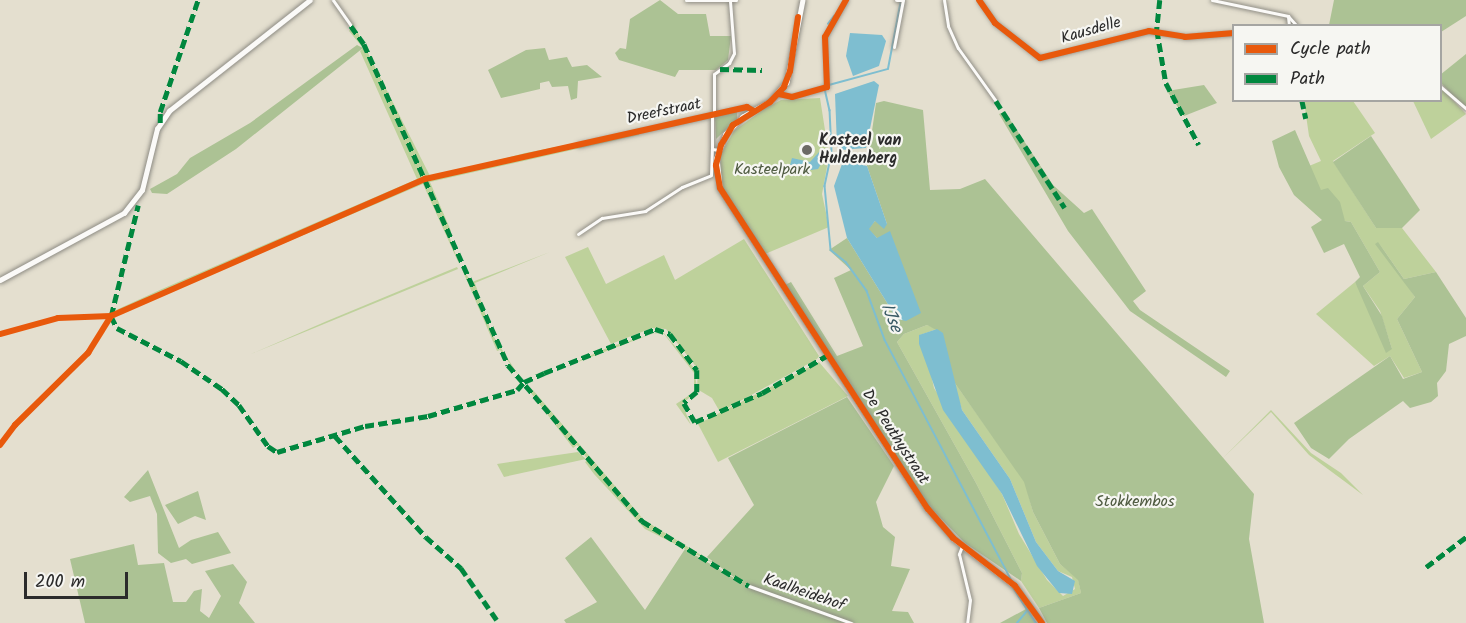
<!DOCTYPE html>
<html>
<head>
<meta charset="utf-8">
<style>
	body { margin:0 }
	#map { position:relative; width:1466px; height:623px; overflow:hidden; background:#e4dfcf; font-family:Kalam,sans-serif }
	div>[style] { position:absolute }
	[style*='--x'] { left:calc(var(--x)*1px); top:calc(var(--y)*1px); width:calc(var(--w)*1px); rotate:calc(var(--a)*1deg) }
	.green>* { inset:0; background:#bed19b }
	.forest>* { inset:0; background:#acc294 }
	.water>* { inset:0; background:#7ebed0 }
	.stream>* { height:1.5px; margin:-0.75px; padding:0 0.75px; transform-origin:0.75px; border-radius:0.75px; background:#7ebed0 }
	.roads { filter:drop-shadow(0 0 2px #8d8b83) drop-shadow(0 0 2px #8d8b83) }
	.street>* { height:3px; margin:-1.5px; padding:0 1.5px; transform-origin:1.5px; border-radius:1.5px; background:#fbfaf8 }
	.secondary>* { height:4.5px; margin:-2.25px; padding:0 2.25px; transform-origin:2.25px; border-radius:2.25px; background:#fbfaf8 }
	.quiet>* { height:4.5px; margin-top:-2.25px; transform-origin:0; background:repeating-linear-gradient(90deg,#00873e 0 9px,transparent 0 13.5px) }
	.cycleway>* { height:6px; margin:-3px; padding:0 3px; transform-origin:3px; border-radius:3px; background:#e8590c }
	.dots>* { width:16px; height:16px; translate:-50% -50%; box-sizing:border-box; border:3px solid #f6f6f2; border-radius:50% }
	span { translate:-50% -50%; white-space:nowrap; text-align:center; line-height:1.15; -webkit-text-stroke:4.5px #f6f6f2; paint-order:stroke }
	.street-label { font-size:16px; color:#2b2b2b }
	.poi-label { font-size:16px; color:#2b2b2b; font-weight:700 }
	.left { translate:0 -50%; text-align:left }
	.park-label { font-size:16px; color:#4e5a40 }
	.water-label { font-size:18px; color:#395a65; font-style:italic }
	.legend { position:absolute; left:1232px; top:24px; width:210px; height:78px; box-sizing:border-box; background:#f6f6f2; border:2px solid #a5a5a2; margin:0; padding:8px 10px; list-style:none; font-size:18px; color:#2b2b2b }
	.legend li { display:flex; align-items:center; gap:12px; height:30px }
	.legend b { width:30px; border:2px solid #a5a5a2 }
	.scale { position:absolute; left:24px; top:572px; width:104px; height:27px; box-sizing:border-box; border:3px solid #2b2b2b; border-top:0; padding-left:8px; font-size:18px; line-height:21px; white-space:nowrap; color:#2b2b2b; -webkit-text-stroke:4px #f6f6f2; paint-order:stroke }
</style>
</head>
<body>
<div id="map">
	<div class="green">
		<div style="clip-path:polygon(353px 23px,431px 178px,525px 153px,638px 131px,639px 135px,430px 182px,451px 231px,448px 233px,460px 266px,423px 184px,118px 314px,116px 310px,162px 289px,417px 179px,360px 51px,363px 48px,349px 31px)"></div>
		<div style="clip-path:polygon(1441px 88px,1466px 114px,1431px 139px,1413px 101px,1440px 100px)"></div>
		<div style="clip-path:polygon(820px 98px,829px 156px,822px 194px,829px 227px,765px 254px,724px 191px,720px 178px,721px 154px,734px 131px,764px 109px,781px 100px)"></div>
		<div style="clip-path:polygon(1304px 101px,1353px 101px,1375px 133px,1333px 161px,1376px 228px,1402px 228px,1436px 272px,1404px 279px,1378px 242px,1415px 297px,1397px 319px,1422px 372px,1404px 378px,1390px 356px,1374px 366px,1316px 314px,1355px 282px,1392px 349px,1380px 311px,1363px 286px,1380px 272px,1351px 222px,1345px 221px,1321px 191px,1310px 170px,1309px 166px,1321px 161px,1309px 136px)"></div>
		<div style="clip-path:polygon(744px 239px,819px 356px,817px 359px,720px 412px,712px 398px,697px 389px,695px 393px,682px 404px,691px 425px,676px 404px,694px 392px,694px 373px,664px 334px,654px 333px,565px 367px,609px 347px,662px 331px,694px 368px,697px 388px,698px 369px,666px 329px,652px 328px,611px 344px,565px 257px,588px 247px,606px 284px,664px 255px,675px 280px)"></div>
		<div style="clip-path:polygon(550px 252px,475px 283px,492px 334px,519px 376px,500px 350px,497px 351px,462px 269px,472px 282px)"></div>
		<div style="clip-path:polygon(457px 267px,458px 269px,251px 354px,327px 321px)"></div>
		<div style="clip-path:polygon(927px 325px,937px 329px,920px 335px,919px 343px,928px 361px,934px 388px,1002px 494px,1019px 534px,1047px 580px,1063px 596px,1075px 589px,1072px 577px,1058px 571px,1036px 542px,1010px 479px,962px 410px,952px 379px,1025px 482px,1033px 512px,1060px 564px,1078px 579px,1081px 593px,1039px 608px,1021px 581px,1022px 573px,976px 483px,897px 342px,904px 334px)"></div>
		<div style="clip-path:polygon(819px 362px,848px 396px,718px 462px,698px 424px)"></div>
		<div style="clip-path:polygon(527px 388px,533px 390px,644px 520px,719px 566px,645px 529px,594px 474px,585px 462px,588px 460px,577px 445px,573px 448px)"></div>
		<div style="clip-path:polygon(1271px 410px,1311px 453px,1341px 473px,1363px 495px,1309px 455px,1271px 412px,1223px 458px)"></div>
		<div style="clip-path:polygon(578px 452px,586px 459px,504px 477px,497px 464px)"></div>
	</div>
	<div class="forest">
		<div style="clip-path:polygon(660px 0,678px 14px,706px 14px,710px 36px,731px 36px,728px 60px,716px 70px,679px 70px,675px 77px,619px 60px,615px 53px,620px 48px,626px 49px,630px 19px)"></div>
		<div style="clip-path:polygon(1334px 0,1466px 0,1466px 16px,1441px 32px,1440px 26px,1329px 25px)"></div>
		<div style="clip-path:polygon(357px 45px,363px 48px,236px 149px,167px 194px,152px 193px,150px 189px,177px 174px,190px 158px,250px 123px)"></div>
		<div style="clip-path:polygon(545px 48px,549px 60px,567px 57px,572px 67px,587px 65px,602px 77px,578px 81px,577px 98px,571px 100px,568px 86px,552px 87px,549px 81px,540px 83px,540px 89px,501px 98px,488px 70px,526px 50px)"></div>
		<div style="clip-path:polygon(1466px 54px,1466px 106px,1464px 107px,1441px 83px,1440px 75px)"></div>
		<div style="clip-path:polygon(1204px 85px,1217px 103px,1184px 116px,1167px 91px)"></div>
		<div style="clip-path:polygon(884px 101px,923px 110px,930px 190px,960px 189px,985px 179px,1254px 494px,1249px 539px,1264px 623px,1047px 623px,1039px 608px,1081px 593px,1078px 580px,1060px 564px,1033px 512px,1024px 482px,952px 379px,942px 333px,927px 325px,904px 334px,897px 342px,976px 483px,1022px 573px,1021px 581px,965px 543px,927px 504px,785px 285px,791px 282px,837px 356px,863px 346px,834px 278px,851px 270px,829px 250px,847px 238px,897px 319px,883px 238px,877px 238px,868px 229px,875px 221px,887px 224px,867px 166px,876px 103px)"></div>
		<div style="clip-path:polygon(737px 111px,737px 119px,716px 139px,715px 116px)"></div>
		<div style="clip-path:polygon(1005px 112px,1053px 185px,1084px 213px,1092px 209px,1146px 291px,1133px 301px,1140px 310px,1230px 371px,1226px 377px,1130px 311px,1068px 231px,999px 114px)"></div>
		<div style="clip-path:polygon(1295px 130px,1321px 190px,1328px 188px,1340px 202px,1345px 221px,1351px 222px,1380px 272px,1363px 286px,1382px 316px,1392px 349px,1386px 353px,1355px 282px,1360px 277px,1344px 244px,1324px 253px,1311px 227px,1322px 220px,1294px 195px,1279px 167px,1272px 141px)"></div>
		<div style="clip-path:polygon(1371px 136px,1420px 210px,1402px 228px,1376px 228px,1333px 162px)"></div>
		<div style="clip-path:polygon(1378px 242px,1404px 279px,1436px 272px,1466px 318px,1466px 336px,1449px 344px,1446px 371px,1437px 383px,1438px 396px,1431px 402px,1410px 408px,1403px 401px,1349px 439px,1329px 459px,1311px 448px,1294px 423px,1390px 356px,1403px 379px,1422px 372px,1397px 319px,1415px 297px,1375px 244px)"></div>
		<div style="clip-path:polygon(847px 397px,894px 466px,876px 502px,883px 527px,895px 537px,891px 566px,910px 569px,892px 611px,908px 612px,914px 623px,566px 623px,564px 620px,597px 602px,565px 558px,591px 537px,645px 610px,685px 549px,739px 581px,707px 557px,754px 505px,728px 458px)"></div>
		<div style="clip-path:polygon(148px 470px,179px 548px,191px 540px,218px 532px,231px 553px,192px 564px,186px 559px,171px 563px,158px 553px,157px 514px,150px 496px,130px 502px,124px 497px)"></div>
		<div style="clip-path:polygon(198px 491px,206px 520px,195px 516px,178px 524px,165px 505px)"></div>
		<div style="clip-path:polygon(134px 544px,138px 565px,164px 563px,173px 602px,186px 602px,194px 591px,202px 589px,200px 611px,209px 618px,221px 596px,205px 571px,233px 564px,247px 582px,239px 603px,255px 623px,85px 623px,70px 559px)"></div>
		<div style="clip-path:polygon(1026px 609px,1037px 623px,1000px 623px)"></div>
	</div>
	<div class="water">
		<div style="clip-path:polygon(850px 33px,882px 35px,886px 41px,879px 66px,853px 76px,846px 56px)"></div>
		<div style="clip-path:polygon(874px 81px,879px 85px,866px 148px,841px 150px,837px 146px,835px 94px)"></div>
		<div style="clip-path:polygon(820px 151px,824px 159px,818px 169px,804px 171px,790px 165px,792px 158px,810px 162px)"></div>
		<div style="clip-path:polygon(851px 162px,867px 166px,887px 224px,884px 229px,875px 221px,869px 229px,877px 238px,890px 231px,921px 313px,906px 321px,897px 319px,847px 238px,834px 186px,842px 164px)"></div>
		<div style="clip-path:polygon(937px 329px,943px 333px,962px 410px,1010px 479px,1036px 542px,1058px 571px,1075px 581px,1072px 594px,1059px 593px,1037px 566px,1002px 494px,943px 410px,919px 344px,919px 335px)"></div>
	</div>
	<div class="stream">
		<div style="--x:828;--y:24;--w:10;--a:-53"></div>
		<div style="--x:829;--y:85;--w:61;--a:-15.2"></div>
		<div style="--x:888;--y:69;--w:70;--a:-79.3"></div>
		<div style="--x:825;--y:89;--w:22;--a:77"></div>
		<div style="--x:830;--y:110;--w:43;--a:87.3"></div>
		<div style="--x:832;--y:153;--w:34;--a:102"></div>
		<div style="--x:825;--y:186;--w:64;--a:84.6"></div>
		<div style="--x:831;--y:250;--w:19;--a:39"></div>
		<div style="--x:846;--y:262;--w:36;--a:54"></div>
		<div style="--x:867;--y:291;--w:52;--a:69.8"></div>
		<div style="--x:885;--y:340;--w:270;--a:62.2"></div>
		<div style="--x:1011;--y:584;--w:46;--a:57.3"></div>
		<div style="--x:1017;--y:623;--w:17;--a:-50"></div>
	</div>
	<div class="roads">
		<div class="street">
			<div style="--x:333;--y:0;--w:32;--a:55"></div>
			<div style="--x:686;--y:0;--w:50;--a:0"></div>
			<div style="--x:944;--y:0;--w:26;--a:81"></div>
			<div style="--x:948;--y:26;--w:24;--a:66"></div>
			<div style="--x:958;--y:48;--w:65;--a:54.4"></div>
			<div style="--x:979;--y:0;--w:28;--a:55"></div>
			<div style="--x:995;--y:23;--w:57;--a:37.9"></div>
			<div style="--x:1040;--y:58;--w:112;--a:-13.9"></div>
			<div style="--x:1149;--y:31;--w:36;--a:9"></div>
			<div style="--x:1185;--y:37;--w:49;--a:-4.7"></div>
			<div style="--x:1212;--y:0;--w:78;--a:11.9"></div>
			<div style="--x:1289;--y:26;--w:10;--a:-96"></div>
			<div style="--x:1288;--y:16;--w:13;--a:48"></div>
			<div style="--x:894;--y:47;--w:48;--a:-79.2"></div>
			<div style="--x:1440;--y:86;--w:35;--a:41"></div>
			<div style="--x:779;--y:94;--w:13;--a:13"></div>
			<div style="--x:792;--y:97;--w:36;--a:-16"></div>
			<div style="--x:827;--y:87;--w:50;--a:-92.3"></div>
			<div style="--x:825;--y:37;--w:43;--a:-60.4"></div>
			<div style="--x:712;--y:115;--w:34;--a:90"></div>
			<div style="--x:712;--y:149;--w:7;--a:8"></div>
			<div style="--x:714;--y:115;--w:41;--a:-90"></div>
			<div style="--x:714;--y:74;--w:19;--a:-36"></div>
			<div style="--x:729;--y:63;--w:11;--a:-63"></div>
			<div style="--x:734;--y:53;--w:52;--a:-94.4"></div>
			<div style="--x:578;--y:145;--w:173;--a:-12.7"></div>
			<div style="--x:747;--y:107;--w:8;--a:30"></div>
			<div style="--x:578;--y:234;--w:29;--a:-34"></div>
			<div style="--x:602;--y:218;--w:44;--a:-9.2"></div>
			<div style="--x:645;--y:211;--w:44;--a:-33"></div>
			<div style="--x:682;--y:187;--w:31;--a:-22"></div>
			<div style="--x:711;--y:175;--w:26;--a:-88"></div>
			<div style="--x:962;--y:546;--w:9;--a:111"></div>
			<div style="--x:959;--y:554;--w:47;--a:76.6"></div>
			<div style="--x:970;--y:600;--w:23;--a:97"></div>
			<div style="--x:749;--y:586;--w:109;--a:19.9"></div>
		</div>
		<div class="secondary">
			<div style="--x:803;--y:0;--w:84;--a:101"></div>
			<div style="--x:787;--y:82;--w:26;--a:130"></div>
			<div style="--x:770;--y:102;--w:31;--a:151"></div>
			<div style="--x:743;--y:117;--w:24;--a:135"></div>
			<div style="--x:726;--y:134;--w:26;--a:111"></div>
			<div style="--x:717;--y:158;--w:30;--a:84"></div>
			<div style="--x:720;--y:188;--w:382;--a:57.1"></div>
			<div style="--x:928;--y:509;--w:38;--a:49"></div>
			<div style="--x:953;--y:538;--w:78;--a:37.7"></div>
			<div style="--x:1015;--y:586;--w:46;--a:53.9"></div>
			<div style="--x:897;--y:0;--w:6;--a:0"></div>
			<div style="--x:0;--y:280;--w:141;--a:-28.4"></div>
			<div style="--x:124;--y:213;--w:29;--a:-52"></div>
			<div style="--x:142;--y:190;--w:63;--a:-76.2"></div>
			<div style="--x:157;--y:129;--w:22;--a:-56"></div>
			<div style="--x:169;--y:111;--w:179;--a:-38.2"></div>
		</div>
	</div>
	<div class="quiet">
		<div style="--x:1160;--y:0;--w:30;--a:96"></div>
		<div style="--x:1157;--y:30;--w:54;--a:80.4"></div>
		<div style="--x:1166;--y:83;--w:70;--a:62"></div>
		<div style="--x:351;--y:26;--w:22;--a:54"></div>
		<div style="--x:364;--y:44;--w:352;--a:65.8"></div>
		<div style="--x:508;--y:365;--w:206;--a:49.3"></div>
		<div style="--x:642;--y:521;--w:125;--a:31.3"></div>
		<div style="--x:720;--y:69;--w:42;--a:1.4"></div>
		<div style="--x:1302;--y:100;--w:19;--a:78"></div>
		<div style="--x:996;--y:101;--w:127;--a:57.2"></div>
		<div style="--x:160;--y:123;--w:11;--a:-90"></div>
		<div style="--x:160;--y:112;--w:118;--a:-71.3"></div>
		<div style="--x:111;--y:316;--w:13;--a:63"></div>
		<div style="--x:117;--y:328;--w:72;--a:27.3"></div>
		<div style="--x:181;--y:361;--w:50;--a:34.3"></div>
		<div style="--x:222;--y:389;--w:23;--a:43"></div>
		<div style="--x:239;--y:405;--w:50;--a:54.7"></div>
		<div style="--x:268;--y:446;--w:11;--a:34"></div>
		<div style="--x:277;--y:452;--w:92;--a:-16.5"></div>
		<div style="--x:365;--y:426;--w:64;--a:-9"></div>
		<div style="--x:428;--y:416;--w:93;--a:-16.3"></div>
		<div style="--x:517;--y:390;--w:11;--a:-49"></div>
		<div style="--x:524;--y:382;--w:22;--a:-24"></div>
		<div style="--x:544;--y:373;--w:119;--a:-21.6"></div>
		<div style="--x:655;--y:329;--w:16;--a:18"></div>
		<div style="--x:670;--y:334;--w:45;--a:53.1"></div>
		<div style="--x:697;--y:370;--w:22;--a:90"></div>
		<div style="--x:697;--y:392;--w:17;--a:140"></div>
		<div style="--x:684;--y:403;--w:22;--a:60"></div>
		<div style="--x:695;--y:422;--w:73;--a:-23.4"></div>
		<div style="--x:762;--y:393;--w:74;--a:-30"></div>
		<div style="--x:111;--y:316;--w:114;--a:-76.3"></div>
		<div style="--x:335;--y:436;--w:136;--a:48"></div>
		<div style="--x:426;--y:537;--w:47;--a:41.5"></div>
		<div style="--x:461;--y:568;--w:67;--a:55.4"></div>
		<div style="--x:1426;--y:567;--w:50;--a:-36.9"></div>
	</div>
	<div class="cycleway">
		<div style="--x:979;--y:0;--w:28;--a:55"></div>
		<div style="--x:995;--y:23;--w:57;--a:37.9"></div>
		<div style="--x:1040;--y:58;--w:112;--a:-13.9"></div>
		<div style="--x:1149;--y:31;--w:36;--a:9"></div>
		<div style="--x:1185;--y:37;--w:49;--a:-4.7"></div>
		<div style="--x:798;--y:17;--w:55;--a:98.4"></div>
		<div style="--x:790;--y:71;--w:17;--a:111"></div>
		<div style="--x:784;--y:87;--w:21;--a:133"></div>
		<div style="--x:770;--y:102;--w:44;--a:148.1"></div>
		<div style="--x:733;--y:125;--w:23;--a:121"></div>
		<div style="--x:721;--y:145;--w:21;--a:104"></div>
		<div style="--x:716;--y:165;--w:23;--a:80"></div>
		<div style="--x:720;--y:188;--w:382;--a:57.1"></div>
		<div style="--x:928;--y:509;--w:38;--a:49"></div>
		<div style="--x:953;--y:538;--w:78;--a:37.7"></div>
		<div style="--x:1015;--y:586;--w:46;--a:53.9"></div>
		<div style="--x:779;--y:94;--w:13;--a:13"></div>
		<div style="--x:792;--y:97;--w:36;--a:-16"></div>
		<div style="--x:827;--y:87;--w:50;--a:-92.3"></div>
		<div style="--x:825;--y:37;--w:43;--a:-60.4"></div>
		<div style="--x:0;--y:334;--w:60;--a:-15.4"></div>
		<div style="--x:58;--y:318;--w:53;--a:-2.2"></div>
		<div style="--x:111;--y:316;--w:343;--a:-23.6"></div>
		<div style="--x:425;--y:179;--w:330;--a:-12.6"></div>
		<div style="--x:747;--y:107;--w:8;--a:30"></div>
		<div style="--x:0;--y:445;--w:25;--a:-53"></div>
		<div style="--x:15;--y:425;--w:103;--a:-44.6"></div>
		<div style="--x:88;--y:353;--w:44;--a:-58.1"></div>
	</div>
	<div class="dots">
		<div style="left:807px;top:150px;background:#6c6a64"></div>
	</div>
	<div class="street-label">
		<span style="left:1091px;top:31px;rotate:-16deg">Kausdelle</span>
		<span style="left:664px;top:112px;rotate:-12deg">Dreefstraat</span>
		<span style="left:895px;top:437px;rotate:57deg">De Peuthystraat</span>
		<span style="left:804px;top:593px;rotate:19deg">Kaalheidehof</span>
	</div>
	<div class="poi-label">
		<span class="left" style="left:819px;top:150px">Kasteel van<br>Huldenberg</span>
	</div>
	<div class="park-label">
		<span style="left:772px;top:170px">Kasteelpark</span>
		<span style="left:1135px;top:502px">Stokkembos</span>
	</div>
	<div class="water-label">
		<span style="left:890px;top:318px;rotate:68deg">IJse</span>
	</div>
	<ul class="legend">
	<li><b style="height:8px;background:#e8590c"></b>Cycle path</li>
	<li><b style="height:8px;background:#00873e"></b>Path</li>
	</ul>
	<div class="scale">200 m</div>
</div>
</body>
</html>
